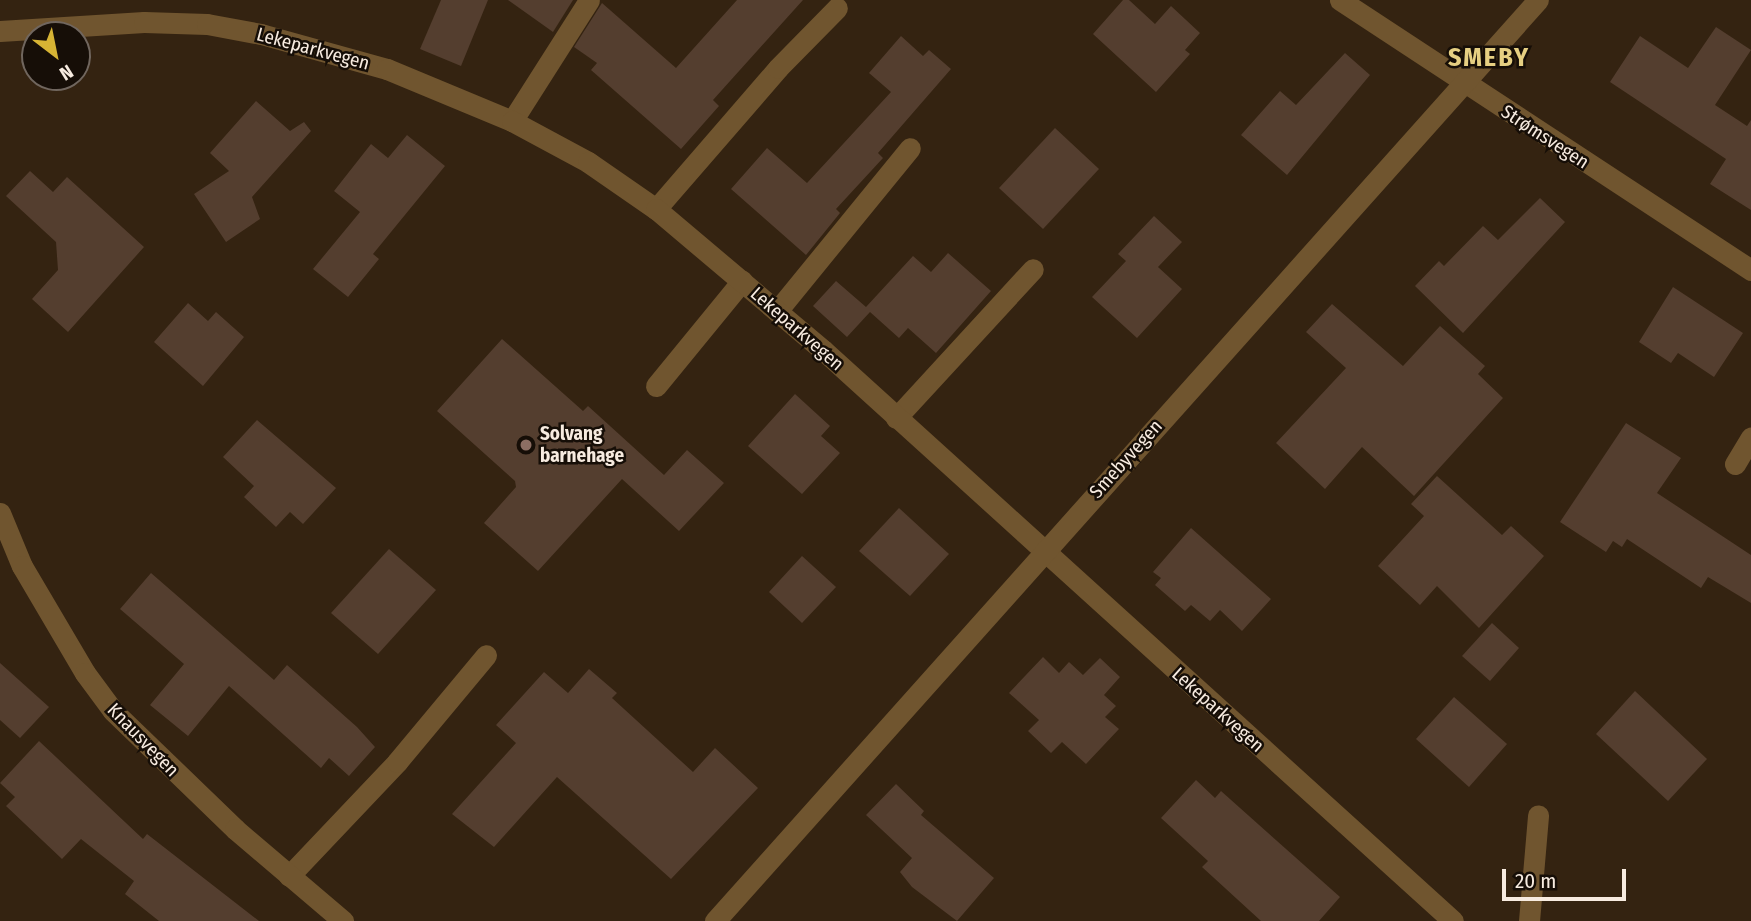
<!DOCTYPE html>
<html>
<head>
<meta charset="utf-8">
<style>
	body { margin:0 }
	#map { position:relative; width:1751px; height:921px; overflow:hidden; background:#342311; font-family:"Fira Sans Condensed",sans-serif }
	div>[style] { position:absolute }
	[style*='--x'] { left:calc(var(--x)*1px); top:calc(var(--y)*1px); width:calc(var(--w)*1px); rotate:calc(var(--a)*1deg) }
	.building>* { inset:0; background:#543e2f }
	.lane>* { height:21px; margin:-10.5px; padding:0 10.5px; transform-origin:10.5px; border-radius:10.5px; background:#70552f }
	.street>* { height:21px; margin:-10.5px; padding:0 10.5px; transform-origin:10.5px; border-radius:10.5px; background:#70552f }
	.dots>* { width:19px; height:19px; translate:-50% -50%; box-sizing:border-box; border:4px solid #160e07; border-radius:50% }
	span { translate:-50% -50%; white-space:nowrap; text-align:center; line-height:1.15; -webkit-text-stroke:5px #160e07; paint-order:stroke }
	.street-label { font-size:19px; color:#f7ebe0 }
	.poi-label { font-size:19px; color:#f7ebe0; font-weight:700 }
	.left { translate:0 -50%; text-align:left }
	.district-label { font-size:26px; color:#e6cf82; font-weight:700; letter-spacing:2px }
	.north { position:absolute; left:21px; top:21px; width:70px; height:70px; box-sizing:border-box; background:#160e07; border:2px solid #70665e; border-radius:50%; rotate:148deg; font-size:19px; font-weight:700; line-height:28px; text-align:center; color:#f7ebe0 }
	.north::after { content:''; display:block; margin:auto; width:24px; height:32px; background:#d7b434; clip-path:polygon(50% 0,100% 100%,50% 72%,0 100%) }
	.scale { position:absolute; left:1502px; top:869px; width:124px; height:32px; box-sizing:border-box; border:4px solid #f7ebe0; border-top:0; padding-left:9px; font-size:21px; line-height:24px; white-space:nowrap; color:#f7ebe0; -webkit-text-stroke:5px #160e07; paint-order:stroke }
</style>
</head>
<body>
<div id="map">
	<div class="building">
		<div style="clip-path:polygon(441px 0,488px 0,461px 66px,420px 49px)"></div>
		<div style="clip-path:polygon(508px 0,573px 0,553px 32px)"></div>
		<div style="clip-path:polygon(737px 0,803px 0,713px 100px,719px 106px,681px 149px,591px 70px,597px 63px,574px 47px,602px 3px,676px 68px)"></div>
		<div style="clip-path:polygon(1123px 0,1129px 0,1155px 24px,1171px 6px,1200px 33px,1185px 50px,1190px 54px,1156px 92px,1093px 34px)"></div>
		<div style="clip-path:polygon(1716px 27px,1751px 50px,1715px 105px,1747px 126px,1751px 120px,1751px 210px,1710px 184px,1726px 159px,1610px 82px,1640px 36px,1688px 68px)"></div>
		<div style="clip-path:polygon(901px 36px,923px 56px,929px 50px,951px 69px,878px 153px,883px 158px,836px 209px,840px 213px,806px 255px,731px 189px,767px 148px,807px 183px,891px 92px,869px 73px)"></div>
		<div style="clip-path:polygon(1345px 53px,1370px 75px,1287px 175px,1241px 135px,1280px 91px,1296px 105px)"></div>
		<div style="clip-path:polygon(256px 101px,290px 131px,304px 122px,311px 131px,252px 197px,260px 219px,226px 242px,194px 194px,229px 171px,210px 153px)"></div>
		<div style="clip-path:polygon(1055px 128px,1099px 169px,1043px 229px,999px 188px)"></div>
		<div style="clip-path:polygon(407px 135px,445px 166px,373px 254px,379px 259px,348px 297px,313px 269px,360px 212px,334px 191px,371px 144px,388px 158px)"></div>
		<div style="clip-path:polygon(30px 171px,53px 192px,67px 177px,144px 247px,68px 332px,32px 299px,58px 270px,56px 242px,6px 196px)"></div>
		<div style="clip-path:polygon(1540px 198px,1565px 222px,1463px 333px,1415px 286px,1439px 261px,1444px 266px,1483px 226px,1498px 240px)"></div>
		<div style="clip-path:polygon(1154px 216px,1182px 242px,1158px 267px,1182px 289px,1137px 338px,1092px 297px,1126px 261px,1118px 254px)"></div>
		<div style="clip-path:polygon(948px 253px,991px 291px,936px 353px,908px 328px,899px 338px,870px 312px,847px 337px,813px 306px,836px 281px,866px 307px,913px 256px,931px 272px)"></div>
		<div style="clip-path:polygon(1673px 287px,1743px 333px,1714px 377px,1678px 353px,1671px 363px,1639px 342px)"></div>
		<div style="clip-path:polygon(188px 303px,208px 321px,216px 312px,244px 337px,203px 386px,154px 342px)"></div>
		<div style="clip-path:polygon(1332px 304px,1403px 366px,1440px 326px,1485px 366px,1478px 374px,1503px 398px,1414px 496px,1362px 447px,1325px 489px,1276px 443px,1346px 368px,1306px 332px)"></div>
		<div style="clip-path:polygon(502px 339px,583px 411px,588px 406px,664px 475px,687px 450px,724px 483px,679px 531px,622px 479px,538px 571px,484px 523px,516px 487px,515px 481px,437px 411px)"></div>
		<div style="clip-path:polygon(795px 394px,830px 426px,821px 436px,840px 453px,802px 494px,748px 446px)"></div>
		<div style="clip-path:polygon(257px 420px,336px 488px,303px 524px,290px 512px,276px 527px,244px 497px,254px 486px,223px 457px)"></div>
		<div style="clip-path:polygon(1626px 423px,1681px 458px,1657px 493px,1751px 555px,1751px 603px,1708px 577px,1701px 588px,1627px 539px,1622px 547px,1613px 541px,1606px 552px,1560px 522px)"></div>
		<div style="clip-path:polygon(1437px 476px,1502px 535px,1511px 526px,1544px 556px,1479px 628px,1437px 586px,1420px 605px,1378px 566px,1424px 516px,1411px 504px)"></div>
		<div style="clip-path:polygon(899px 508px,949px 554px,910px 596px,859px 551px)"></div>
		<div style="clip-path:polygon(1191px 528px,1271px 599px,1242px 631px,1220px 610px,1210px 621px,1191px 605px,1185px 611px,1155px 585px,1161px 578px,1153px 572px)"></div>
		<div style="clip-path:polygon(389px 549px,436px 590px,378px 654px,331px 613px)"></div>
		<div style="clip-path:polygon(802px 556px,836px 587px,802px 623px,769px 592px)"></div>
		<div style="clip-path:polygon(151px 573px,274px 680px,287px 665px,357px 727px,375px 747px,349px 776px,329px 758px,321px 768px,229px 686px,188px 736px,150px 705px,184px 664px,120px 609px)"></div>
		<div style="clip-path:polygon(1492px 623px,1519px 648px,1490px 681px,1462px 656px)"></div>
		<div style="clip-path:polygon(1043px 657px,1059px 673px,1069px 662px,1083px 675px,1100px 658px,1120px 677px,1104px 695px,1116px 706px,1105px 717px,1119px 729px,1086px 764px,1062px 742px,1051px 753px,1028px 731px,1039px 720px,1009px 693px)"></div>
		<div style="clip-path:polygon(0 663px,49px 707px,20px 738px,0 720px)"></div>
		<div style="clip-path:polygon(589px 669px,617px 693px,612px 698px,693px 772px,715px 748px,758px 788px,671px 879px,557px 777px,494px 847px,452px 814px,516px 743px,496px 725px,544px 672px,568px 693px)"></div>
		<div style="clip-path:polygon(1635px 691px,1707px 759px,1668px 801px,1596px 734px)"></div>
		<div style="clip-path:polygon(1454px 697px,1507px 744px,1469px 787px,1416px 739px)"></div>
		<div style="clip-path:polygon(39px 741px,143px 839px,147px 834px,259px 921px,159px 921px,125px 894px,134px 881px,81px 839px,62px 859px,6px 806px,15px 797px,0 783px)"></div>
		<div style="clip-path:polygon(1196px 780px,1215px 798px,1221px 791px,1340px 897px,1319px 921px,1261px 921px,1202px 867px,1208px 861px,1161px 818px)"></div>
		<div style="clip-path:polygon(896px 784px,924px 811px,921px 815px,994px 878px,957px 921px,912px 887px,900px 872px,912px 858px,866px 815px)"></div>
	</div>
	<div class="lane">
		<div style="--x:512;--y:121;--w:143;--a:-57.5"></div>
		<div style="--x:656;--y:209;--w:186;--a:-49.1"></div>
		<div style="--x:778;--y:68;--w:84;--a:-45.5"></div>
		<div style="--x:777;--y:311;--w:210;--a:-50.8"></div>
		<div style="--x:656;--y:386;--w:136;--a:-50.7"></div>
		<div style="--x:896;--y:418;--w:202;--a:-47.4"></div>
		<div style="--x:289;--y:876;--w:157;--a:-46.5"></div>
		<div style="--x:397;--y:762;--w:139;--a:-50.2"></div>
		<div style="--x:1529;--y:921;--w:106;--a:-85.1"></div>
	</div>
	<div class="street">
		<div style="--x:1340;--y:0;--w:492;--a:33.3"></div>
		<div style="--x:0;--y:31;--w:144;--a:-3.6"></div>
		<div style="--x:144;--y:22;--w:63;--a:1.8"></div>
		<div style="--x:207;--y:24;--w:55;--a:10.5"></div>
		<div style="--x:261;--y:34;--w:131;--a:15.5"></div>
		<div style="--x:387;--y:69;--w:135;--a:22.6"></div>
		<div style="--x:512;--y:121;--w:86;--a:28.3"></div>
		<div style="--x:588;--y:162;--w:83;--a:34.7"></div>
		<div style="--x:656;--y:209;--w:219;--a:40.2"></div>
		<div style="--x:823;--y:350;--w:850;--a:42.19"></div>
		<div style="--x:1735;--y:464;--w:31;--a:-59"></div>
		<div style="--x:0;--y:513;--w:57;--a:67.5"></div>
		<div style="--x:22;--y:566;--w:124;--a:59.5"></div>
		<div style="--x:85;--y:673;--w:47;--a:53.6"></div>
		<div style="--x:113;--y:711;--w:170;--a:44"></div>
		<div style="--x:235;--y:829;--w:142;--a:40.4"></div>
		<div style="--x:715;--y:921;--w:1235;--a:-48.22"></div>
	</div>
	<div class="dots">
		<div style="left:526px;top:445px;background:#8d6e63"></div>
	</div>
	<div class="street-label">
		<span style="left:313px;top:49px;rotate:15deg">Lekeparkvegen</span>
		<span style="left:1545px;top:137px;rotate:33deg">Strømsvegen</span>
		<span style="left:797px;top:329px;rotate:41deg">Lekeparkvegen</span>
		<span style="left:1126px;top:459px;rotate:-48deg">Smebyvegen</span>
		<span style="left:1218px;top:710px;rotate:42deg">Lekeparkvegen</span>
		<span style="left:143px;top:740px;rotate:46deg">Knausvegen</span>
	</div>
	<div class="poi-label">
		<span class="left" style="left:540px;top:445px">Solvang<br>barnehage</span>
	</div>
	<div class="district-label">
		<span style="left:1489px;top:58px">SMEBY</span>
	</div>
	<div class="north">N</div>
	<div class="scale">20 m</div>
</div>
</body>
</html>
